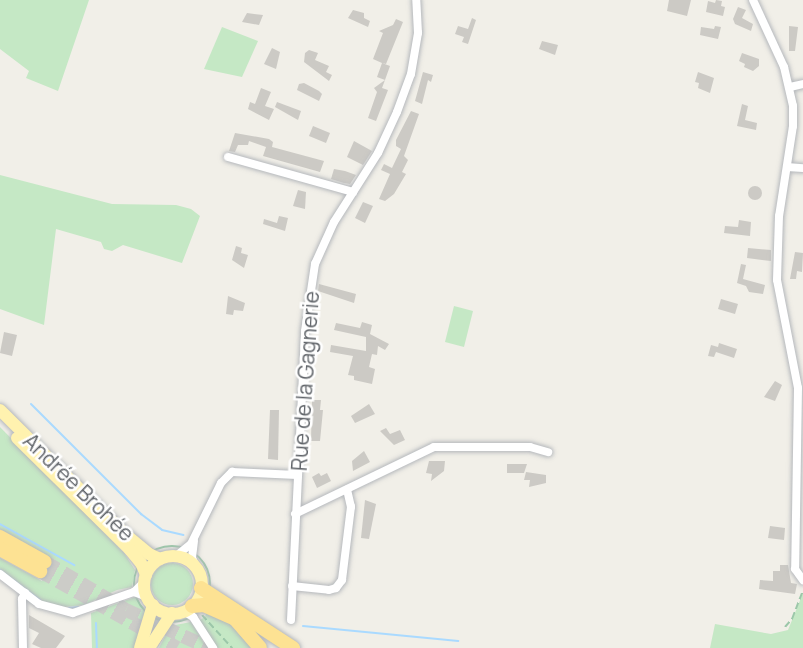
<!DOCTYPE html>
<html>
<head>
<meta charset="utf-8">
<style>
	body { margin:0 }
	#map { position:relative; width:803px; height:648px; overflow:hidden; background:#f1efe8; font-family:Manrope,sans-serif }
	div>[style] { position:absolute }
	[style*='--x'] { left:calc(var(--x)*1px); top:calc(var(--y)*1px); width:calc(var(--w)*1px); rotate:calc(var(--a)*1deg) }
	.green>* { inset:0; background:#c5e8c5 }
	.round { border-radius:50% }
	.stream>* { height:2px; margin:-1px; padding:0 1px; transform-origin:1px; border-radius:1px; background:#aadaff }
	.building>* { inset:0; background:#cccac5 }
	.highway-tunnel>* { height:14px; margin-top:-7px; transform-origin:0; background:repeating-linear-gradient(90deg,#ccccc8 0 14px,transparent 0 21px) }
	.path>* { height:2px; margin-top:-1px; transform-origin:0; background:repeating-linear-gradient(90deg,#9cc7a9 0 7px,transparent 0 10.5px) }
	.path>.ring { margin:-1px; padding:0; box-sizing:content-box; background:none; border:2px solid #9cc7a9; border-radius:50% }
	.roads { filter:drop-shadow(0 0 2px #b5b8bc) drop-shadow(0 0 2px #b5b8bc) }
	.street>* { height:8px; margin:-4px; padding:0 4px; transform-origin:4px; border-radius:4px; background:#fff }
	.primary>* { height:12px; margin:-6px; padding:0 6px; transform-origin:6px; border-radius:6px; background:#fff2af }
	.primary>.ring { margin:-6px; padding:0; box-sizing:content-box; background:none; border:12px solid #fff2af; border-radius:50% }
	.highway>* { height:14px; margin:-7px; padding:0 7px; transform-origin:7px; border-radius:7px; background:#fde293 }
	span { translate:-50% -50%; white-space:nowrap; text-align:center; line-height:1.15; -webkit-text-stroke:5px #fff; paint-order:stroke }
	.street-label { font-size:21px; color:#5f6368 }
</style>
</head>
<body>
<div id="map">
	<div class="green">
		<div style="clip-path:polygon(0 0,89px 0,58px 91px,26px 78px,29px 71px,0 49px)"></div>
		<div style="clip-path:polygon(222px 27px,258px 41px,242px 77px,204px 69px)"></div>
		<div style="clip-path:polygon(0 175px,112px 204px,176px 205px,191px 209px,200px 216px,182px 263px,123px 245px,112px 251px,104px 249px,101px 242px,56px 229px,44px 325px,0 309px)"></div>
		<div style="clip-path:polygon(454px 306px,473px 311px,464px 347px,445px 342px)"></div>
		<div style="clip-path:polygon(0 427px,124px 553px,135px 570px,132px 587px,117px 590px,84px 605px,54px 608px,36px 598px,0 570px,0 558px,42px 581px,46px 568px,55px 560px,0 529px)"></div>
		<div class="round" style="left:151px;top:563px;width:42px;height:42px"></div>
		<div style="clip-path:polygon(803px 593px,803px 648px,710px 648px,715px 624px,771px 634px,788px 630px)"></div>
		<div style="clip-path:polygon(135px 597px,148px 616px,137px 648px,92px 648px,91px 613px)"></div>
		<div style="clip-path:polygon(207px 611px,225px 619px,253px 648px,216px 648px,198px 621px,205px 617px)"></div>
		<div style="clip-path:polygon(191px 622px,207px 648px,159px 648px,170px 626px)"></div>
	</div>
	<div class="stream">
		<div style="--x:31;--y:404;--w:156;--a:45"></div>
		<div style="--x:141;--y:514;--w:26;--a:37"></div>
		<div style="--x:162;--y:530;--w:22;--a:13"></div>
		<div style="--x:0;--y:524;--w:85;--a:29"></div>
		<div style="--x:0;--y:570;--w:50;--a:36.9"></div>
		<div style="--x:69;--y:608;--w:9;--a:-6"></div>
		<div style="--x:96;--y:623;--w:25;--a:88"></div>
		<div style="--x:303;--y:626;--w:156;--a:5.5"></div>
	</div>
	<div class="building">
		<div style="clip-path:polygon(669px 0,691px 0,687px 16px,667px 11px)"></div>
		<div style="clip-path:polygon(716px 0,722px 1px,721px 6px,725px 7px,723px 16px,706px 12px,708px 1px,715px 3px)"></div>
		<div style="clip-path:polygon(738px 7px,746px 10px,742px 18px,753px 24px,751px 31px,735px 24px,733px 19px)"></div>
		<div style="clip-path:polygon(353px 10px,364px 13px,364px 18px,370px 21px,368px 27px,348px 18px)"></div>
		<div style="clip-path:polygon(247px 13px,263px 15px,259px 25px,242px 22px)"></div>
		<div style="clip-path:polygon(472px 18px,476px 20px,468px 44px,462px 42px,464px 37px,455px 34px,458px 26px,468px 29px)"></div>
		<div style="clip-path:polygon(396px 19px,403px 22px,386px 64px,382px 63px,390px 66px,385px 80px,377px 77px,382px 63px,373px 59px,383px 33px,379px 31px,393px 25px)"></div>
		<div style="clip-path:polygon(715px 26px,721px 27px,718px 39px,700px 35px,701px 27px,714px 29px)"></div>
		<div style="clip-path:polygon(789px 26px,798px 27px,795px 51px,789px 51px)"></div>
		<div style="clip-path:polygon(542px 41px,558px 45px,555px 55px,539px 49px)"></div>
		<div style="clip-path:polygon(272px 48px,280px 52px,276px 69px,264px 64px)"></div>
		<div style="clip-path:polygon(309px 50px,318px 53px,315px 60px,329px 66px,326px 72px,332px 75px,329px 81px,304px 62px,305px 53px)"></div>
		<div style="clip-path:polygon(742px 53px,759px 59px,759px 66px,753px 71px,744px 67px,745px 64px,739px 61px)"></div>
		<div style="clip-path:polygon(423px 72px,433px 75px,431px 82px,428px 80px,422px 104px,415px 101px)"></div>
		<div style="clip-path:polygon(698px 72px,714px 78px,710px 93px,698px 88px,699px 83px,695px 82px)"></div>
		<div style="clip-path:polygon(385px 80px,382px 88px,388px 90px,376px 121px,368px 118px,377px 92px,374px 88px)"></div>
		<div style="clip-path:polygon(304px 83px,319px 91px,322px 94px,319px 101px,297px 90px,299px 84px)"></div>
		<div style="clip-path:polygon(261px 88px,271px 92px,265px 106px,274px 109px,269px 120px,248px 109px,250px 102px,255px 104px)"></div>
		<div style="clip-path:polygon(277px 102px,301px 111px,298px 120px,275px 107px)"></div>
		<div style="clip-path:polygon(742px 104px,748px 106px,745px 120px,757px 123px,756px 130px,737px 126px)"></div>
		<div style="clip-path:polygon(411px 111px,419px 114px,404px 156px,408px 160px,402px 172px,406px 174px,394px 194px,385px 201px,379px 199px,390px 174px,381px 170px,384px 164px,392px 168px,401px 149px,396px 146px,396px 140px)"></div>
		<div style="clip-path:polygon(313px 126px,330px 133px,326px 143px,309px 136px)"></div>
		<div style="clip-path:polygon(235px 133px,269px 139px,273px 142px,272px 147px,324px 161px,320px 172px,263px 156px,266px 147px,249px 141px,248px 145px,238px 145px,235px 152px,229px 151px)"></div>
		<div style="clip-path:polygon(354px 141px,372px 151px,363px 165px,347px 157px)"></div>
		<div style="clip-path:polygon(334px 169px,345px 171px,356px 175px,350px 184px,344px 183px,331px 179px)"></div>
		<div class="round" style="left:748px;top:186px;width:14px;height:14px"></div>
		<div style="clip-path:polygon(298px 190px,306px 192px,305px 209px,293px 206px)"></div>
		<div style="clip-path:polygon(363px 202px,373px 206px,365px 223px,355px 218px)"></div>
		<div style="clip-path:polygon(279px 216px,288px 218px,285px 231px,263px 224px,264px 219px,277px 223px)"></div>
		<div style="clip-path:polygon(739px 220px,751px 222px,750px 236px,724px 233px,725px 226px,738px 227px)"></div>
		<div style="clip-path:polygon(236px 246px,242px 248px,241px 253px,248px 255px,244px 268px,232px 260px)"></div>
		<div style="clip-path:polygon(748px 248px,771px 250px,771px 261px,747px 258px)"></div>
		<div style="clip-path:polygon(795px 252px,803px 253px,802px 272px,797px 271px,796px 279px,790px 279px)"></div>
		<div style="clip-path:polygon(741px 264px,746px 265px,743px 279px,765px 285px,763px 294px,749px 292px,746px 286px,737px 283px)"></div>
		<div style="clip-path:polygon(319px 284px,356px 294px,354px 303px,318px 291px)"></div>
		<div style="clip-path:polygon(228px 296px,245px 303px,243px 311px,234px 310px,233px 315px,226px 314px)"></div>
		<div style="clip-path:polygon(721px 299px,738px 304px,735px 314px,718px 309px)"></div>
		<div style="clip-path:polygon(362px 322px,372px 325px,370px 334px,389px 344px,385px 350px,378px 346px,377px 355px,372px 354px,369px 367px,375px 369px,372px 384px,354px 380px,354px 376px,348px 375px,353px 356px,330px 352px,331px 345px,366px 351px,366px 337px,334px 330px,336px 323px,360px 328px)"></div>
		<div style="clip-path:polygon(4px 332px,17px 335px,12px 356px,0 353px)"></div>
		<div style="clip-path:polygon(719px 343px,737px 349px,734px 358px,716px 352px,714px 357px,708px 356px,711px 345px,718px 347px)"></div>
		<div style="clip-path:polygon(775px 381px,782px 385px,775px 401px,764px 397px)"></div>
		<div style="clip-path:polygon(312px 400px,321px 400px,320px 410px,323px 410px,320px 441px,311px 441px)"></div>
		<div style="clip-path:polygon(369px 404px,375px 414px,355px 423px,351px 416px)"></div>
		<div style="clip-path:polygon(270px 410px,279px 410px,278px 460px,268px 459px)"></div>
		<div style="clip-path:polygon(386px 428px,390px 434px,400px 430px,405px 440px,394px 445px,380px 431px)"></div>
		<div style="clip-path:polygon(364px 451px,370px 462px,353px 471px,352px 461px)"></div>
		<div style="clip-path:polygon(429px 461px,445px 461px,444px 471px,431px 481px,432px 474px,426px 473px)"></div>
		<div style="clip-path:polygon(507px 464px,527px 464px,524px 473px,507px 473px)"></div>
		<div style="clip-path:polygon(526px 472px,546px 475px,546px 483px,529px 487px,530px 480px,524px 480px)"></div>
		<div style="clip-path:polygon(319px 473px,321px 476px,327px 473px,331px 481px,317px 488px,312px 477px)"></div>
		<div style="clip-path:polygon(365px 500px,376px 504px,369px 539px,361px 538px)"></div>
		<div style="clip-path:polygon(770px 526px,785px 528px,784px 540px,768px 538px)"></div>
		<div style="clip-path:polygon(780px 565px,788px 565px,791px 583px,797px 584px,795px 594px,759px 589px,760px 580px,773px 581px,773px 571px,780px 571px)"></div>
		<div style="clip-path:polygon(29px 615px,65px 636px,56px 648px,41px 648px,32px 644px,39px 633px,29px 628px)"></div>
	</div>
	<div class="highway-tunnel">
		<div style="--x:45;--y:562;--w:94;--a:30.7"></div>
		<div style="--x:126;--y:610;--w:91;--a:24.6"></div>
		<div style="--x:40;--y:571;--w:157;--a:29.3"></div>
	</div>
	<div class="path">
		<div class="ring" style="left:134px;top:546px;width:74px;height:74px"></div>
		<div style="--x:202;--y:615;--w:45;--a:47.7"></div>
		<div style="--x:785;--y:627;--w:11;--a:-49"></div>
		<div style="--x:792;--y:619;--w:31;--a:-69"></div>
	</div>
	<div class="roads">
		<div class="street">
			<div style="--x:753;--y:0;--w:74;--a:65.2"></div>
			<div style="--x:784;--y:67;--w:40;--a:77"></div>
			<div style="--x:793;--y:106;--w:20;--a:90"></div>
			<div style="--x:793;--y:126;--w:91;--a:98.8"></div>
			<div style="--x:779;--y:216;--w:64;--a:91.8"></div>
			<div style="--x:777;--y:280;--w:110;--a:79"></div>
			<div style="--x:798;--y:388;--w:181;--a:90.9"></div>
			<div style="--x:795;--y:569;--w:14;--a:54"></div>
			<div style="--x:790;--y:87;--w:13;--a:-13"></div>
			<div style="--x:228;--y:157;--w:130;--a:15.6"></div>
			<div style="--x:787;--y:167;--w:16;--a:4"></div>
			<div style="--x:295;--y:514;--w:154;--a:-25.7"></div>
			<div style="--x:434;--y:447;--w:96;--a:0"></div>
			<div style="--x:530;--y:447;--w:19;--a:16"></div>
			<div style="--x:194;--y:541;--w:17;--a:97"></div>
			<div style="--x:192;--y:558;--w:10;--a:66"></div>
			<div style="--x:176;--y:556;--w:19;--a:-39"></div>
			<div style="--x:191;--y:544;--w:68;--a:-63.8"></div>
			<div style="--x:221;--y:483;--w:16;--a:-45"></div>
			<div style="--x:232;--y:472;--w:65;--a:2.6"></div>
			<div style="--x:0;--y:574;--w:49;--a:37.6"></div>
			<div style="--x:39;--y:604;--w:35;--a:15"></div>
			<div style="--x:73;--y:613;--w:65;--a:-19"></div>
			<div style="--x:134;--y:592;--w:14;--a:-45"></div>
			<div style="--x:292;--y:586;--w:37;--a:6"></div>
			<div style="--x:329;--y:590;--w:7;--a:-16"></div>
			<div style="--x:336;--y:588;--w:10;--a:-53"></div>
			<div style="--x:342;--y:580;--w:74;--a:-83"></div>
			<div style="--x:351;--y:507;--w:18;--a:-103"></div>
			<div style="--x:134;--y:592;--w:14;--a:21"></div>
			<div style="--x:183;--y:611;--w:12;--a:31"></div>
			<div style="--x:193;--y:617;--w:37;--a:57"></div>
			<div style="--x:291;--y:620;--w:289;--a:-87.2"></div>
			<div style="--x:305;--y:331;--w:68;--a:-81.5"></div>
			<div style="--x:315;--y:264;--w:46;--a:-65.7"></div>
			<div style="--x:334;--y:222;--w:82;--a:-57.5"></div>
			<div style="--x:378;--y:153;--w:45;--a:-65.1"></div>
			<div style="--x:397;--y:112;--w:40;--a:-69.8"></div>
			<div style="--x:411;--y:74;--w:42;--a:-80.3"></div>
			<div style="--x:418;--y:33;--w:33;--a:-93"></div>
			<div style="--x:23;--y:648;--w:49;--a:-91.2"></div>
			<div style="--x:22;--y:599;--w:7;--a:-63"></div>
		</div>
		<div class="primary">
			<div style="--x:0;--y:410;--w:175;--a:44.8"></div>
			<div style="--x:124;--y:533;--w:33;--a:40"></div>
			<div style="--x:149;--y:554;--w:12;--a:24"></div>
			<div style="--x:17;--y:438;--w:159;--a:44.7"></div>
			<div style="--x:130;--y:550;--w:17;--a:50"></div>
			<div style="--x:141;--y:563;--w:13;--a:67"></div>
			<div class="ring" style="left:144px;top:556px;width:46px;height:46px"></div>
			<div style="--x:140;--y:648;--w:45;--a:-73.2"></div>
			<div style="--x:149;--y:648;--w:42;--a:-56.7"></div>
		</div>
		<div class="highway">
			<div style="--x:0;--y:537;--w:51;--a:29.1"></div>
			<div style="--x:0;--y:549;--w:46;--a:28.8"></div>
			<div style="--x:201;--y:588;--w:110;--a:33.1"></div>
			<div style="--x:192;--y:606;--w:12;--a:-5"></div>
			<div style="--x:204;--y:605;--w:34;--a:24"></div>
			<div style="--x:235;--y:619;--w:38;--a:49"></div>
		</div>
	</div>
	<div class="street-label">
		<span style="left:305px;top:381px;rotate:-86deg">Rue de la Gagnerie</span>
		<span style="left:79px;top:487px;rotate:44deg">Andrée Brohée</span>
	</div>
</div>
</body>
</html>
